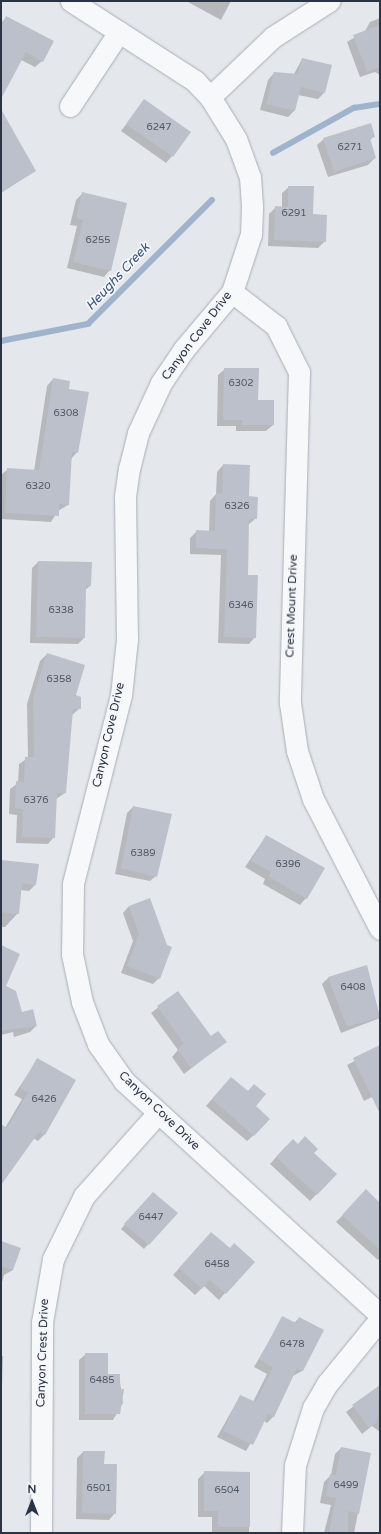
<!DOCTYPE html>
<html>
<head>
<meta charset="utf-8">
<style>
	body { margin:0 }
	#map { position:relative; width:381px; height:1534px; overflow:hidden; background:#e4e7ec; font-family:"Varela Round",sans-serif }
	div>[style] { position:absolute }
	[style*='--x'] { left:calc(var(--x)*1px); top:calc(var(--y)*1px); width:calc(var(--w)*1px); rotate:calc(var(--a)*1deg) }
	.shadow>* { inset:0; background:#0003 }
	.stream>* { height:5.5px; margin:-2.75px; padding:0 2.75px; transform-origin:2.75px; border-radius:2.75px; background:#9fb4cc }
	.building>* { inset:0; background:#bbc0ca }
	.roads { filter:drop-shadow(0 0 1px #a9aeb7) drop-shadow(0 0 1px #a9aeb7) }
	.minor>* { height:21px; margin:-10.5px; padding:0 10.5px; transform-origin:10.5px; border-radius:10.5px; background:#f7f8fa }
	span { translate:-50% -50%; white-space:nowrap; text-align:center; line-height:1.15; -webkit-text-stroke:3.5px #f4f6f9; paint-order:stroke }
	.number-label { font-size:10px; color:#4f5766 }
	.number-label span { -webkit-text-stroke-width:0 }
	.street-label { font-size:12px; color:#2b3445 }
	.water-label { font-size:13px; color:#34527a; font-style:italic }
	.frame { position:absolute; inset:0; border:2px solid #2b3445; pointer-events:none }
	.north { position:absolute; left:12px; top:1482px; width:40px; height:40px; -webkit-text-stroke:3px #f4f6f9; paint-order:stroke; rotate:0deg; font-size:11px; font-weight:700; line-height:16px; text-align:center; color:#2b3445 }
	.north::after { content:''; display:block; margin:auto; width:14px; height:18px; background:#2b3445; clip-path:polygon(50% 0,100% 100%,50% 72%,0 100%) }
</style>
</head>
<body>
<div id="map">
	<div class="shadow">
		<div style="clip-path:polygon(186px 1px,231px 1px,221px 20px)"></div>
		<div style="clip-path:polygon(7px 17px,42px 61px,35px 67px,21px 60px,1px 92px,1px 23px)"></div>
		<div style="clip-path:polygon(380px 18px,380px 75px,375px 72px,360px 77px,347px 42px,365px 31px,370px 22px)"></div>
		<div style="clip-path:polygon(302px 59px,324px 93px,318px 99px,298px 95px,294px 111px,288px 117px,260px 110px,268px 80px,274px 73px,294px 74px)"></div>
		<div style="clip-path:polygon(144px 101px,172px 156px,166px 163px,121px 131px)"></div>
		<div style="clip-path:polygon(1px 124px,35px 171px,1px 193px)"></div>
		<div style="clip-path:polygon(374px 136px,369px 141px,375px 158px,368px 165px,328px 177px,317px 145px,324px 139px)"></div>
		<div style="clip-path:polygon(289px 187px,312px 215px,325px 241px,318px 248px,268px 246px,269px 214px,276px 207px,282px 208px,282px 193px)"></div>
		<div style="clip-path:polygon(83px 193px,110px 270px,104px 277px,67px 268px,77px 226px,70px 225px,76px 200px)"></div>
		<div style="clip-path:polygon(225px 369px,257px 401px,273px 401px,273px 425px,266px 431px,236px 431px,236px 426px,217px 426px,218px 375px)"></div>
		<div style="clip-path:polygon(53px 379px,68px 390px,77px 452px,71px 459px,68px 505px,58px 511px,51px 522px,1px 519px,1px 475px,8px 469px,34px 471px,47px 386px)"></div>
		<div style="clip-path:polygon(223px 465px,248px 497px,256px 518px,248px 525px,247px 576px,255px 637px,249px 644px,218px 643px,221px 555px,190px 554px,190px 538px,197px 531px,209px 531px,210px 501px,216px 494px,217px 472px)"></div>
		<div style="clip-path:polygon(38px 562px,90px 586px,85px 590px,84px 638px,78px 644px,30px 643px,32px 568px)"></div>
		<div style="clip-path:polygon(47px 654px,80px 708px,72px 715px,65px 793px,56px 799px,54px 837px,48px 844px,16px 843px,17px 815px,9px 814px,10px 789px,18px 783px,19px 764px,28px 758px,27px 704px,40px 661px)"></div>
		<div style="clip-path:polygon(133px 807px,157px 875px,150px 881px,115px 874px,127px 813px)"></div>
		<div style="clip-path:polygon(266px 836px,306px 898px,300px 905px,263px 884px,265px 879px,245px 867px)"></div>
		<div style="clip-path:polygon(1px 861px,35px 885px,29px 891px,20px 890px,18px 913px,5px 927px,1px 927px)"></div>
		<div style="clip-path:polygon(129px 906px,159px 978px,153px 984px,121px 973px,133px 941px,123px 913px)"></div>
		<div style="clip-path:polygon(1px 947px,4px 987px,22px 1014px,36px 1026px,30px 1032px,14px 1037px,13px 1032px,1px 1035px)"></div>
		<div style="clip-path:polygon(366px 966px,380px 1018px,341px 1033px,322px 984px,328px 978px)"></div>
		<div style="clip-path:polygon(178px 992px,211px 1038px,225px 1042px,184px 1074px,172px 1057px,178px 1050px,151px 1013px)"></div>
		<div style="clip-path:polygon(380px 1048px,380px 1093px,364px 1101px,347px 1065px)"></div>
		<div style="clip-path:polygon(38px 1059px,75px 1080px,44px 1135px,38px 1141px,33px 1138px,1px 1183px,1px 1125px,5px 1128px,22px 1099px,14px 1095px)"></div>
		<div style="clip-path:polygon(225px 1084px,248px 1092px,254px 1106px,254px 1135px,247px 1141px,206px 1106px)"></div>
		<div style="clip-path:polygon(298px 1145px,336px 1174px,310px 1201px,270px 1164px,286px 1146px)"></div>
		<div style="clip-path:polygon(149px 1197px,176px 1213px,144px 1249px,121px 1229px)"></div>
		<div style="clip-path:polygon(380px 1204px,380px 1258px,378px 1260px,336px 1222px,347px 1211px)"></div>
		<div style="clip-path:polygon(205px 1240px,229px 1249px,225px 1293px,219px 1300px,204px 1286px,195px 1295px,173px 1275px)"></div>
		<div style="clip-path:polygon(1px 1242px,13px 1270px,4px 1275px,1px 1286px)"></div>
		<div style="clip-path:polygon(283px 1317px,294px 1323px,299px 1318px,323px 1330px,302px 1371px,293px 1376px,274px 1416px,267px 1423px,264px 1421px,246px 1451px,217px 1437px,240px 1396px,253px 1402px,267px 1374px,254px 1367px)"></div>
		<div style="clip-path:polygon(86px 1354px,107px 1375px,119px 1375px,123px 1403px,113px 1420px,79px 1420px,79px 1360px)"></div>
		<div style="clip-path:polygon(1px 1356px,3px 1356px,1px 1413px)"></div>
		<div style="clip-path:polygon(380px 1386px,380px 1432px,372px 1426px,362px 1434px,346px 1412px)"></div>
		<div style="clip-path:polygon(341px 1448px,370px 1453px,354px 1533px,324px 1533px,331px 1505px,320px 1503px,324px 1482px,331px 1475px,335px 1454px)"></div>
		<div style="clip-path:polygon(83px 1452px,103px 1465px,115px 1513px,109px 1520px,76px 1519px,77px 1458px)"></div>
		<div style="clip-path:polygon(205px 1472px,249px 1473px,249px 1533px,212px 1533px,212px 1517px,198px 1517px,198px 1479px)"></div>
	</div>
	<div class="stream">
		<div style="--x:273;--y:153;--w:93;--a:-29.1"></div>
		<div style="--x:354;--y:108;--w:26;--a:-9"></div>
		<div style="--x:1;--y:341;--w:89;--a:-11.1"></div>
		<div style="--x:88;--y:324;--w:175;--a:-45"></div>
	</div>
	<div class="building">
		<div style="clip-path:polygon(6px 16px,54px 41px,43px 62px,26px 52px,1px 99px,1px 26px)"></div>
		<div style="clip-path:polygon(380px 25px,380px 67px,367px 72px,353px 35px)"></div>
		<div style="clip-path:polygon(302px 58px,332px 65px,325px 93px,301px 87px,295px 111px,266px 104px,274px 72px,298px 74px)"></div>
		<div style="clip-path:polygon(144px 99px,191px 132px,173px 157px,126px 124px)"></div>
		<div style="clip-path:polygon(1px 109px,36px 171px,1px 192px)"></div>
		<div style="clip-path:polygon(371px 123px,375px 137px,370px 138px,376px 158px,334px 172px,323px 138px)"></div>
		<div style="clip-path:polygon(288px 186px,314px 186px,313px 214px,327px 215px,326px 242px,274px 240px,275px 206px,288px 207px)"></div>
		<div style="clip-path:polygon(82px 192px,127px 203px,111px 271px,73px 262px,83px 220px,76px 218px)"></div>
		<div style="clip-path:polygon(224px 368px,259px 368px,258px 400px,274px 400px,274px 425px,242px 425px,242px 420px,223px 420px)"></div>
		<div style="clip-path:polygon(53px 378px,70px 381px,69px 389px,89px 392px,78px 453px,72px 452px,69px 505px,59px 504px,59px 516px,5px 513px,7px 468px,39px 470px)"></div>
		<div style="clip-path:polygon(223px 464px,250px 465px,249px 496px,258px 497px,257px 519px,249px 519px,248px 575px,258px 575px,256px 638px,224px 637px,227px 549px,196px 548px,196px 530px,215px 531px,216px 493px,222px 494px)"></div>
		<div style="clip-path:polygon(38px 561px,92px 562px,91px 586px,86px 586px,85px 638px,36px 637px)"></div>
		<div style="clip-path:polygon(47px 653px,85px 665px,76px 695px,81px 697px,81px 709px,73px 709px,66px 793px,57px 793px,55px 838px,22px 837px,23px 809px,15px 808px,16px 781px,24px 782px,25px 757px,34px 757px,33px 697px)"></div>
		<div style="clip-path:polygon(133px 806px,172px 814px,157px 877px,121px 868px)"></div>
		<div style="clip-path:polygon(266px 835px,325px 868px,307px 899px,269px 877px,271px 872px,251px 861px)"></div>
		<div style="clip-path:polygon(1px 860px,39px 864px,36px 885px,22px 883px,19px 914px,1px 912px)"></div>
		<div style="clip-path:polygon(150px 898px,167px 945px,172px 947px,160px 979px,127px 966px,139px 934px,129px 906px)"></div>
		<div style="clip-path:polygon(1px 945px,20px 954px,6px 986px,16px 991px,22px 1012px,33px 1009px,37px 1026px,1px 1031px)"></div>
		<div style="clip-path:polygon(367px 965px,380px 1017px,347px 1027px,328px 977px)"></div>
		<div style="clip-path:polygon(178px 991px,211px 1036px,218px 1031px,227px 1042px,191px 1068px,177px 1049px,184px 1044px,157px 1006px)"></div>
		<div style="clip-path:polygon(380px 1045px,380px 1114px,353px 1058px)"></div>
		<div style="clip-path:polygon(37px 1058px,76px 1080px,45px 1135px,39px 1132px,1px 1185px,1px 1124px,7px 1128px,28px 1093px,20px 1088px)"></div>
		<div style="clip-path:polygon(231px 1077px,248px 1091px,254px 1084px,266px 1094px,256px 1106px,270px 1119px,254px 1136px,212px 1099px)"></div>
		<div style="clip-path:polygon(305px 1136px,318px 1149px,314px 1153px,337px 1174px,317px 1195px,276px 1157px,293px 1139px,298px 1144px)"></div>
		<div style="clip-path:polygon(366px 1189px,380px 1203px,380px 1250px,342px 1215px)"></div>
		<div style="clip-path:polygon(153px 1192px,178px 1213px,149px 1245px,124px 1224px)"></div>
		<div style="clip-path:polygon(211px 1232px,230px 1248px,234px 1243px,255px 1262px,226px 1294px,210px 1280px,202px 1289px,179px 1268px)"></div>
		<div style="clip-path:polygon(1px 1241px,21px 1248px,13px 1270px,1px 1266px)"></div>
		<div style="clip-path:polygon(282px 1316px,296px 1323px,299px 1317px,324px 1330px,303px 1371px,297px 1368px,274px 1417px,268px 1414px,253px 1445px,223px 1431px,240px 1395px,256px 1402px,273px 1367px,259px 1360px)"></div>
		<div style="clip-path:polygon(85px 1353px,108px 1353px,108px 1374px,120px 1374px,120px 1389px,124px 1389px,120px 1414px,85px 1414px)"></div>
		<div style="clip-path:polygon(380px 1385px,377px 1422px,369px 1428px,352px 1405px)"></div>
		<div style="clip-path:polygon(341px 1447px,371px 1453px,359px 1514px,348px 1511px,348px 1533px,329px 1533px,336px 1498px,326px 1496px,330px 1474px,336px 1475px)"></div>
		<div style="clip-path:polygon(83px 1451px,105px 1451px,104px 1464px,117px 1464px,116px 1514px,82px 1513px)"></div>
		<div style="clip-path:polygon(204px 1471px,250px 1472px,250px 1527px,218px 1527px,218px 1511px,204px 1511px)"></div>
	</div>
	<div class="roads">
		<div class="minor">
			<div style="--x:71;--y:1;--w:148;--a:32.8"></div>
			<div style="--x:195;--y:81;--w:22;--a:47"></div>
			<div style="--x:210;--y:97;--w:49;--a:58.2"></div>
			<div style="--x:236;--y:139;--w:40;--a:69.8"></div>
			<div style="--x:250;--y:177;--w:30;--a:86"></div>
			<div style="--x:252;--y:207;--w:27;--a:92"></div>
			<div style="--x:251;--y:234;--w:61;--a:108.1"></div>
			<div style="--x:232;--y:292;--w:75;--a:130.1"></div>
			<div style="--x:184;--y:349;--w:41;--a:124.1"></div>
			<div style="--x:161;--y:383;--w:55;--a:114.7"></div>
			<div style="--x:138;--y:433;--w:36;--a:104"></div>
			<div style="--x:129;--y:468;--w:30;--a:98"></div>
			<div style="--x:125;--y:498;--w:141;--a:89.2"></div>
			<div style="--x:127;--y:639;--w:56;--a:96.1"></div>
			<div style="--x:121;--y:695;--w:195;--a:104.3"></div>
			<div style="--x:73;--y:884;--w:70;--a:90.8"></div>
			<div style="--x:72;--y:954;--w:49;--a:78.2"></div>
			<div style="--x:82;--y:1002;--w:45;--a:69.1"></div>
			<div style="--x:98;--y:1044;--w:45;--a:54.9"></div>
			<div style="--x:124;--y:1081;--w:347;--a:42.4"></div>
			<div style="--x:210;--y:97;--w:87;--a:-43.6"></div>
			<div style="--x:273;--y:37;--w:67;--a:-32.7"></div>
			<div style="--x:70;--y:106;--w:89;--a:-56.5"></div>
			<div style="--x:232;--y:292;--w:56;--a:37.7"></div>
			<div style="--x:276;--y:326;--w:51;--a:63.4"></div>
			<div style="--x:299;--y:372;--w:331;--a:91.6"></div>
			<div style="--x:290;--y:703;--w:49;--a:81.7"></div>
			<div style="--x:297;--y:751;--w:51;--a:71.6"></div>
			<div style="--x:313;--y:799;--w:146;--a:62.7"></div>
			<div style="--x:41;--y:1533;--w:211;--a:-89.7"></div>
			<div style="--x:42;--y:1322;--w:64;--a:-80.1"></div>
			<div style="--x:53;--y:1259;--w:70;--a:-63.8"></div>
			<div style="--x:84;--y:1196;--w:111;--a:-48.3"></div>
			<div style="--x:292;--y:1533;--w:68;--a:-87.5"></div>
			<div style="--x:295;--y:1465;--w:60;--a:-72.5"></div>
			<div style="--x:313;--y:1408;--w:28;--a:-60"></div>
			<div style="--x:327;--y:1384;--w:84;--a:-50.8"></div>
		</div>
	</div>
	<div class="number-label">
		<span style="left:159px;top:128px">6247</span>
		<span style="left:350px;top:148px">6271</span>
		<span style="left:294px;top:214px">6291</span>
		<span style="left:98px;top:241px">6255</span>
		<span style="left:241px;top:384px">6302</span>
		<span style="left:66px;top:414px">6308</span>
		<span style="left:38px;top:487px">6320</span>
		<span style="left:237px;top:507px">6326</span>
		<span style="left:241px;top:606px">6346</span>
		<span style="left:61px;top:611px">6338</span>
		<span style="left:59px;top:680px">6358</span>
		<span style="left:36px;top:801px">6376</span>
		<span style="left:143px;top:854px">6389</span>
		<span style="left:288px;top:865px">6396</span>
		<span style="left:353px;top:988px">6408</span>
		<span style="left:44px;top:1100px">6426</span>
		<span style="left:151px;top:1218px">6447</span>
		<span style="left:217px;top:1265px">6458</span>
		<span style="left:292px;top:1345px">6478</span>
		<span style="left:102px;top:1381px">6485</span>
		<span style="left:346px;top:1486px">6499</span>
		<span style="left:99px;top:1489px">6501</span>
		<span style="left:227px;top:1491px">6504</span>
	</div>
	<div class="street-label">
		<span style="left:197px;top:336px;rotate:-53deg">Canyon Cove Drive</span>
		<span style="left:292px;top:606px;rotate:-88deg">Crest Mount Drive</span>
		<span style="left:109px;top:735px;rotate:-77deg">Canyon Cove Drive</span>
		<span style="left:159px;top:1111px;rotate:44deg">Canyon Cove Drive</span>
		<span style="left:43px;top:1353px;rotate:-88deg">Canyon Crest Drive</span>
	</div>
	<div class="water-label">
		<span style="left:118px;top:277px;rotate:-47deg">Heughs Creek</span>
	</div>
	<div class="frame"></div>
	<div class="north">N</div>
</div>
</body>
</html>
